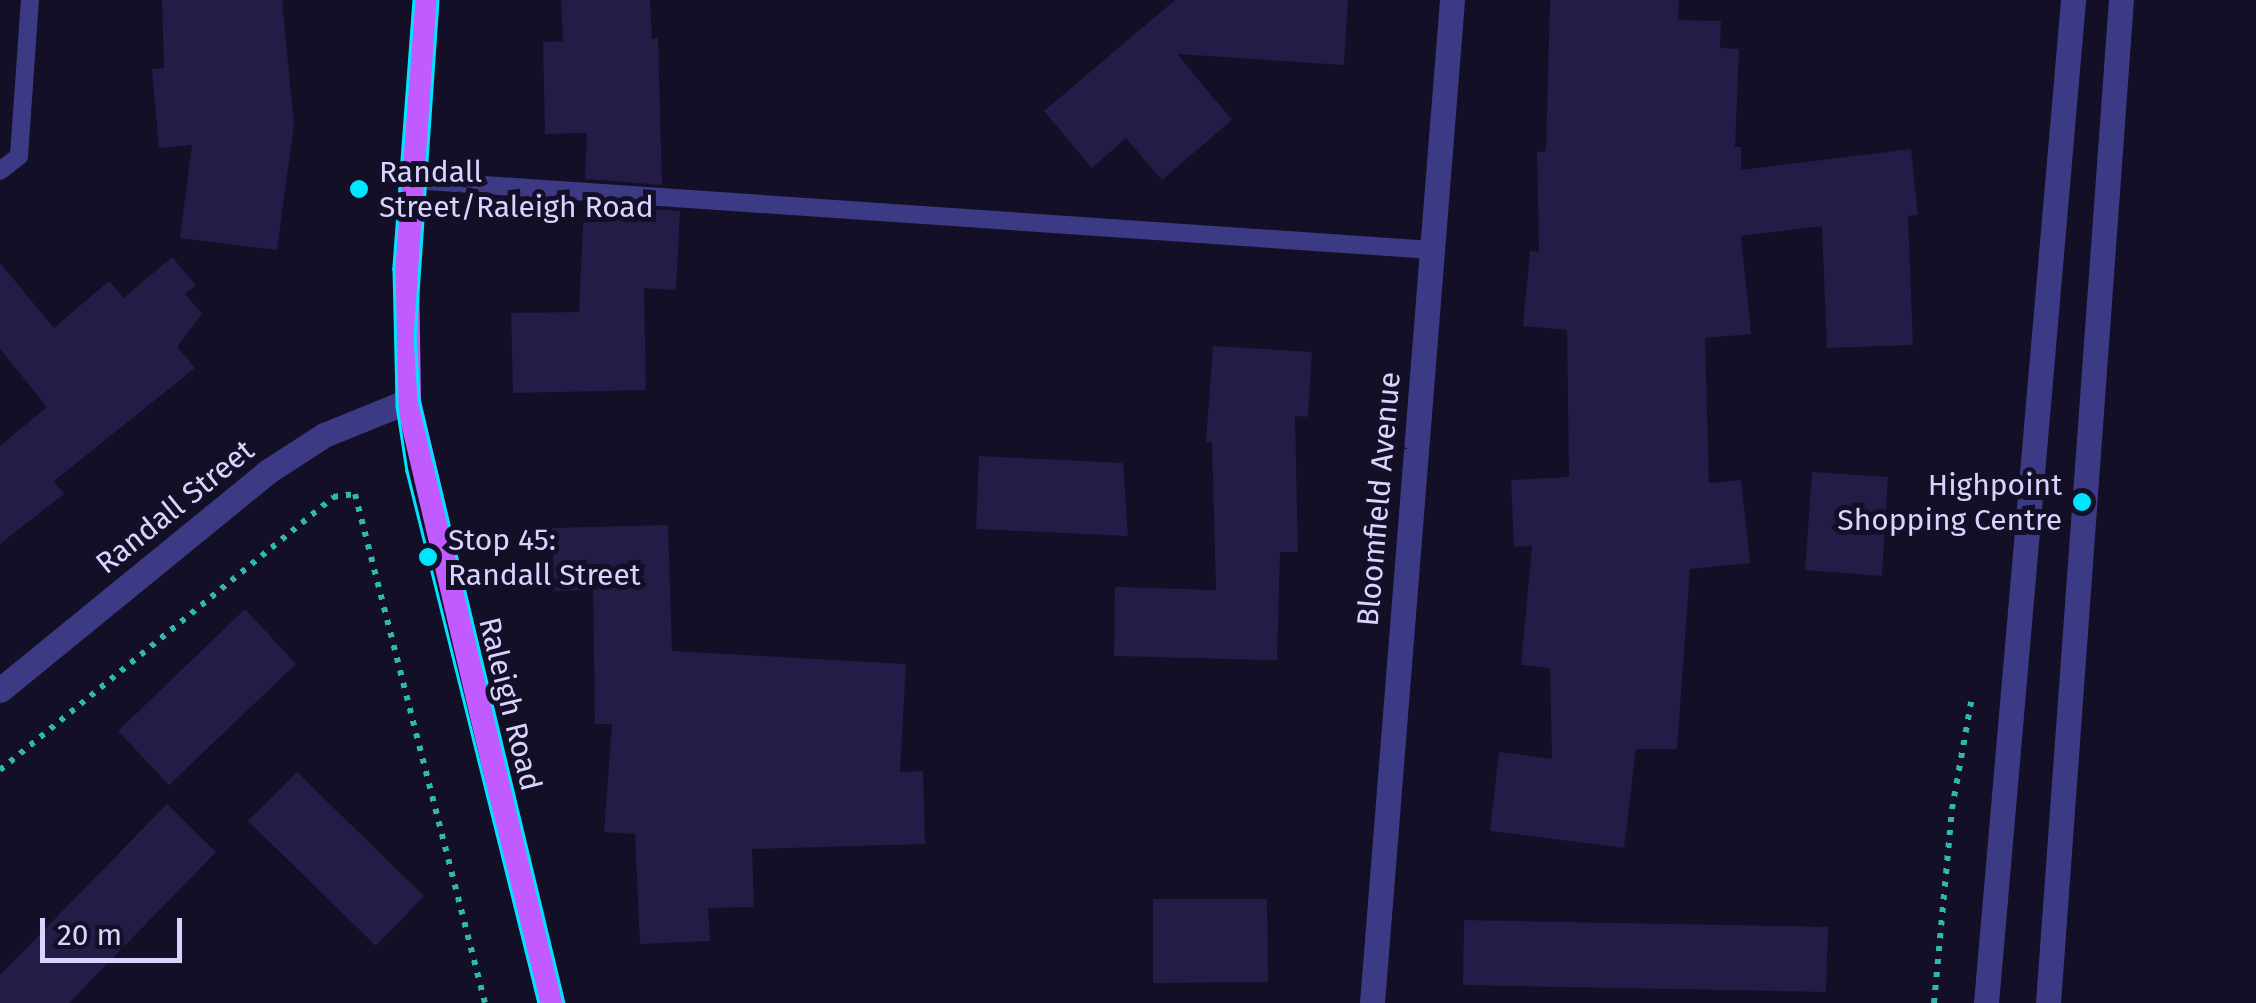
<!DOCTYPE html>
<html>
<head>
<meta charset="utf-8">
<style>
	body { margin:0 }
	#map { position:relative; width:2256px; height:1003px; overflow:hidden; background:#130f26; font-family:"Fira Sans",sans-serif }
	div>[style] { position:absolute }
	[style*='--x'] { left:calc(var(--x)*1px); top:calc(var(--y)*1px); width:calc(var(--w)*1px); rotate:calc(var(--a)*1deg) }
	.building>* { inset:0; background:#241b47 }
	.path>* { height:6px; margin-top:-3px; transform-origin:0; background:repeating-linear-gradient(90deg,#2fb8b0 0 5px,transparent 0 13px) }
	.service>* { height:18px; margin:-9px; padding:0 9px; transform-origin:9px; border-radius:9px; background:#3d3a85 }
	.minor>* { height:25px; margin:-12.5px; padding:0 12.5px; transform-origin:12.5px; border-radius:12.5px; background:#3d3a85 }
	.primary>* { height:25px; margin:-12.5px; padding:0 12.5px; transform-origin:12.5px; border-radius:12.5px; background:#c25bff }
	.tram>* { height:2.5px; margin:-1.25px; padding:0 1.25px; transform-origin:1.25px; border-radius:1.25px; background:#00e5ff }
	.dots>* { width:28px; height:28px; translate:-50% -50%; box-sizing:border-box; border:5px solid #130f26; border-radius:50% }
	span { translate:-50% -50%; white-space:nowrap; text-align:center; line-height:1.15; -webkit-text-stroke:10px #130f26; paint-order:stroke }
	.poi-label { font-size:30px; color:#d9d4ff }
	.left { translate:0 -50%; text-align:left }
	.right { translate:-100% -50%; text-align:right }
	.street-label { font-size:30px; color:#d9d4ff }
	.scale { position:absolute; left:40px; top:918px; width:142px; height:45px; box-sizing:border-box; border:5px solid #d9d4ff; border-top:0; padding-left:12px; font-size:30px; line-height:35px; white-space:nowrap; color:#d9d4ff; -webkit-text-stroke:8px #130f26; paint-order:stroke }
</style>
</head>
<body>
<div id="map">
	<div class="building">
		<div style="clip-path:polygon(162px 0,282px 0,294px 124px,277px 250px,180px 238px,192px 145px,159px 148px,152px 69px,164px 68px)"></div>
		<div style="clip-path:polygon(561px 0,650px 0,652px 39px,658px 38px,662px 185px,585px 179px,587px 133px,545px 134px,543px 42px,563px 41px)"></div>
		<div style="clip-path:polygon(1175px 0,1348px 0,1344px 65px,1177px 54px,1232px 120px,1162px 180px,1126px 138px,1092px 168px,1044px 111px)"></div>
		<div style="clip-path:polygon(1550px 0,1679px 0,1678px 20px,1721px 21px,1720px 48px,1739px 49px,1735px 147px,1741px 147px,1741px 170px,1911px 149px,1918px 215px,1908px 216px,1913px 345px,1827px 348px,1822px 226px,1741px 236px,1751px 334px,1705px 338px,1709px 483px,1741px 480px,1750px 563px,1690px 569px,1677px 749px,1636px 749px,1624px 848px,1490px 831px,1499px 752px,1552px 759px,1550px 668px,1521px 665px,1532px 546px,1514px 547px,1511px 480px,1569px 477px,1567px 330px,1523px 326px,1530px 251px,1539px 252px,1537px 152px,1546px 151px)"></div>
		<div style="clip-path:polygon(584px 204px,680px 211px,676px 290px,644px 288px,646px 390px,513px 393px,511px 313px,579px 312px)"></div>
		<div style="clip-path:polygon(172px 257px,196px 285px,185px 294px,202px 314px,177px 347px,195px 368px,54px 481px,64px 494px,0 544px,0 446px,47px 407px,0 349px,0 263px,54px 328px,109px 281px,124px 298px)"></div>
		<div style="clip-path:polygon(1213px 346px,1312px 352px,1308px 417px,1295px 416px,1298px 552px,1280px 552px,1277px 660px,1114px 656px,1115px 587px,1216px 590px,1212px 442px,1206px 442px)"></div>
		<div style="clip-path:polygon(979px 456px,1123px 463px,1128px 536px,976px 529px)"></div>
		<div style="clip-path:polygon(1812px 472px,1888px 477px,1882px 576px,1805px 570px)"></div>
		<div style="clip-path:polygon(668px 525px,672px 651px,906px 664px,900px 772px,923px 771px,925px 844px,752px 849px,754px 907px,708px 908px,710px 941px,640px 944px,635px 834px,604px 832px,612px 724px,595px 724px,593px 590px,554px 591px,552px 528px)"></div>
		<div style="clip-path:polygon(245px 609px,296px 664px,169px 785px,118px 731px)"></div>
		<div style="clip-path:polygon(297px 772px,424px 896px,376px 946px,248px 821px)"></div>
		<div style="clip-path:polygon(167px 804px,216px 852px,69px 1003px,0 1003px,0 975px)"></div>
		<div style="clip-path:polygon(1153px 899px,1267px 899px,1268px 982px,1153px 983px)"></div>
		<div style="clip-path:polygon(1464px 920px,1828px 927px,1826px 992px,1463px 985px)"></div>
	</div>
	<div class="path">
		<div style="--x:0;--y:770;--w:431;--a:-39.3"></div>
		<div style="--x:333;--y:497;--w:22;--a:-8"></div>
		<div style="--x:355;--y:494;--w:525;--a:75.67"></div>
		<div style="--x:1934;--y:1003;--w:195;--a:-84.7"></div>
		<div style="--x:1952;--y:809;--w:109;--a:-79.9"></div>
	</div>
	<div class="service">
		<div style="--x:0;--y:171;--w:24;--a:-38"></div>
		<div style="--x:19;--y:156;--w:156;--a:-86"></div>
		<div style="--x:413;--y:180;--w:1021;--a:3.93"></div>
	</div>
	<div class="minor">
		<div style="--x:0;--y:690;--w:345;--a:-39.2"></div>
		<div style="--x:267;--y:472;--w:68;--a:-33"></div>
		<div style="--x:324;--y:435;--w:91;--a:-22"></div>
		<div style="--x:1372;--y:1003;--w:1006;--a:-85.44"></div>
		<div style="--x:1986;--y:1003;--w:1007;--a:-85.04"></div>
		<div style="--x:2048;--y:1003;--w:1006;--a:-85.84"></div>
	</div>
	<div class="primary">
		<div style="--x:426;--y:0;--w:274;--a:94.2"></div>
		<div style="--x:406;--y:273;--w:128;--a:89.1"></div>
		<div style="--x:408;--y:401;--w:619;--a:76.73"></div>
	</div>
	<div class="tram">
		<div style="--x:414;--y:0;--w:270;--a:94.3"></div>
		<div style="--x:394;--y:269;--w:137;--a:88.7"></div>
		<div style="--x:397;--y:406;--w:66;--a:81.3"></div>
		<div style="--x:407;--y:471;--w:548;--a:76.07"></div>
		<div style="--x:438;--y:0;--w:337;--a:93.9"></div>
		<div style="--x:415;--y:336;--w:64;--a:86.4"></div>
		<div style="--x:419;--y:400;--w:620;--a:76.48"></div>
	</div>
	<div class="dots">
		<div style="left:359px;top:189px;background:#00e5ff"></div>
		<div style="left:2082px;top:502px;background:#00e5ff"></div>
		<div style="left:428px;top:557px;background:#00e5ff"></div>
	</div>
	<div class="poi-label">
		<span class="left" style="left:379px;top:189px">Randall<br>Street/Raleigh Road</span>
		<span class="right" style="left:2062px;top:502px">Highpoint<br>Shopping Centre</span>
		<span class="left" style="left:448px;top:557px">Stop 45:<br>Randall Street</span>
	</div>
	<div class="street-label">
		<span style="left:1379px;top:499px;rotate:-85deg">Bloomfield Avenue</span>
		<span style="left:175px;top:507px;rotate:-39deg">Randall Street</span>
		<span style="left:510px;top:704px;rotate:76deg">Raleigh Road</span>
	</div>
	<div class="scale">20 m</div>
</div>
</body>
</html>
